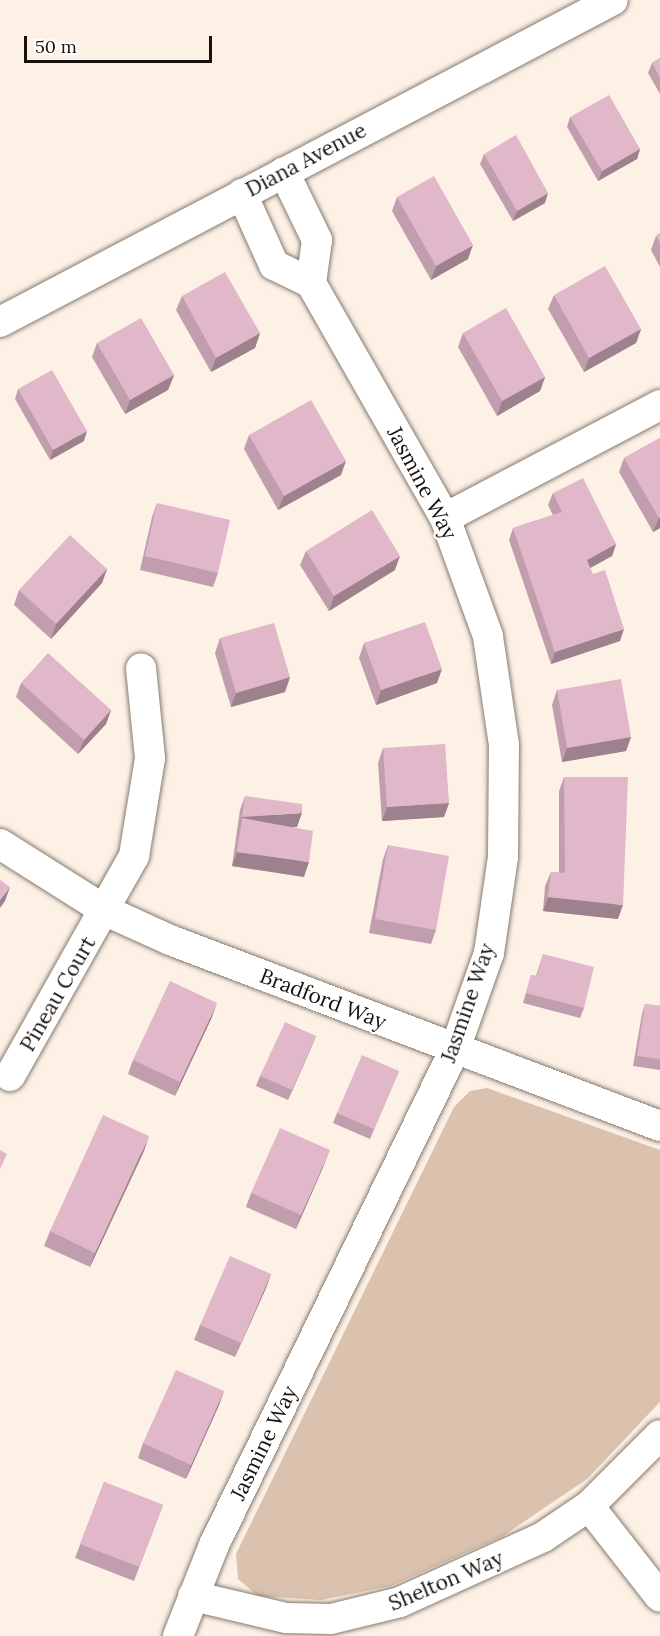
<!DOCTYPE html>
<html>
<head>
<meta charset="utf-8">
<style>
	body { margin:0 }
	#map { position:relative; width:660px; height:1636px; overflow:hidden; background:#fdf0e5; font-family:Lora,serif }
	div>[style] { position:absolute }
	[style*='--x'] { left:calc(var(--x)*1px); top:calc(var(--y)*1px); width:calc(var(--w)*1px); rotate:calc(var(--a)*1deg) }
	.green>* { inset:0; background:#dac2ae }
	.roads { filter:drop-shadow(0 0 2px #867b70) drop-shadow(0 0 2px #867b70) }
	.street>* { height:30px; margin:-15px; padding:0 15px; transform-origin:15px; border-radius:15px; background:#fff }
	.wall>* { inset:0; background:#c19eae }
	.shaded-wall>* { inset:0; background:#9d818d }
	.building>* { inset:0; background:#e0b8ca }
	span { translate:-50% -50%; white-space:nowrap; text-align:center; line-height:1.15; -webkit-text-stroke:4.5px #fff; paint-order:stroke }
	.street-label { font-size:21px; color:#17120e }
	.scale { position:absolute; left:24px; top:36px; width:188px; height:27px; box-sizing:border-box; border:3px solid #17120e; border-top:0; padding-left:8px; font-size:18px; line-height:21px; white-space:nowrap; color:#17120e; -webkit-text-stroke:4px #fff; paint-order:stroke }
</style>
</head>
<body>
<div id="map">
	<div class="green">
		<div style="clip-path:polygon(487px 1088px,660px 1150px,660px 1402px,587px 1479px,503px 1536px,391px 1586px,321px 1600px,258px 1596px,238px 1579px,236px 1554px,454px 1107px,470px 1091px)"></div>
	</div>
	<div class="roads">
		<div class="street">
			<div style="--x:284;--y:172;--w:76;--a:64.1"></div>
			<div style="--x:317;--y:240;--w:43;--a:97.9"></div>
			<div style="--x:0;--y:322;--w:692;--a:-27.71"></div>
			<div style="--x:445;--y:518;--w:243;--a:-27.7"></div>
			<div style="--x:0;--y:844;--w:125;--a:32.3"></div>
			<div style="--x:106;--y:911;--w:70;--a:24.4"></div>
			<div style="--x:170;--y:940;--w:524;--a:20.79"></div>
			<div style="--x:10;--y:1076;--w:253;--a:-60.6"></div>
			<div style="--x:134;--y:856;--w:99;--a:-80.7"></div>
			<div style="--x:150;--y:758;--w:90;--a:-95.7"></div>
			<div style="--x:589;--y:1506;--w:115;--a:52"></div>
			<div style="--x:193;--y:1596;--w:96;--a:13.3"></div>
			<div style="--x:286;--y:1618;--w:45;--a:1.3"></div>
			<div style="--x:331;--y:1619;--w:71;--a:-13.8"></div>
			<div style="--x:400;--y:1602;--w:157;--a:-24.4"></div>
			<div style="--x:543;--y:1537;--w:55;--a:-34"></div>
			<div style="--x:589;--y:1506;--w:100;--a:-45"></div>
			<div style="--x:178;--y:1636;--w:98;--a:-68.4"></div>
			<div style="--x:214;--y:1545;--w:551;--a:-64.09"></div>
			<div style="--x:455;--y:1049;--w:102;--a:-70.5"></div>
			<div style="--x:489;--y:953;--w:97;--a:-81.7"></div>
			<div style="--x:503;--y:857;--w:112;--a:-89.5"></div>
			<div style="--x:504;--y:745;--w:110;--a:-98.4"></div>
			<div style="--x:488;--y:636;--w:126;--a:-110"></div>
			<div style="--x:445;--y:518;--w:271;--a:-119.7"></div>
			<div style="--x:311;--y:283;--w:41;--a:-154.1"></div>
			<div style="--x:274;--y:265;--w:78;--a:-114.3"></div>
		</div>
	</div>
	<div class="wall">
		<div style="clip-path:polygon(660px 58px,660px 94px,648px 73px,652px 63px)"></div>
		<div style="clip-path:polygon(570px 117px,640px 149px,637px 159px,598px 181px,567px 127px)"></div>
		<div style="clip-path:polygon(484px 154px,545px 203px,513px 221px,480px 164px)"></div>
		<div style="clip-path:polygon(397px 197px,468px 259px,431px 280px,392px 211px)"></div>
		<div style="clip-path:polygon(660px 233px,660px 267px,651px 250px,656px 236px)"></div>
		<div style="clip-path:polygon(554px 295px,641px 329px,636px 343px,584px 372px,548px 309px)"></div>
		<div style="clip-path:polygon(182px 296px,260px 333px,255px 348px,211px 372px,176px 310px)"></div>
		<div style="clip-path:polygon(463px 333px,545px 377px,540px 391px,497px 416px,458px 347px)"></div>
		<div style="clip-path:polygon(97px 343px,174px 375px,168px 390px,125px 414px,92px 357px)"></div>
		<div style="clip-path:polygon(18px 389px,84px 441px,50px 460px,15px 399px)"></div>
		<div style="clip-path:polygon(249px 435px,341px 475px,278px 510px,244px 449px)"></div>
		<div style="clip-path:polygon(660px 438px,660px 528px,653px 532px,619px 472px,624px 458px)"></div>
		<div style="clip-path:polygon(553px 493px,616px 544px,612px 556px,590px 568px,620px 641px,551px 664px,509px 540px,513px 528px,553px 515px,548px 505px)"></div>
		<div style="clip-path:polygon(157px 503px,218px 573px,213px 587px,140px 570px,152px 517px)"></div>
		<div style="clip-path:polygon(306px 551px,395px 570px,329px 611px,300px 565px)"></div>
		<div style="clip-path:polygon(107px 569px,102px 583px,51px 639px,14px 605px,19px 590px)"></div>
		<div style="clip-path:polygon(220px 638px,290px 677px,285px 692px,231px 707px,215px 653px)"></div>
		<div style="clip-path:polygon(364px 643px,437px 683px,376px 705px,359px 658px)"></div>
		<div style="clip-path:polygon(21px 683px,111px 710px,106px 724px,78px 754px,16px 697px)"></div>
		<div style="clip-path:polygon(557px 690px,631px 737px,626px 751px,562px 762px,552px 705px)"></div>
		<div style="clip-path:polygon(383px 748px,449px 803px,444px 817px,382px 821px,378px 763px)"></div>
		<div style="clip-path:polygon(564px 777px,618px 919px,543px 911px,545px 886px,551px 872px,559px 873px,559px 791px)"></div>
		<div style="clip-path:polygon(245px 796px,297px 827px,293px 827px,304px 877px,232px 866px,240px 810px)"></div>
		<div style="clip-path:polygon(388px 845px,436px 930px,431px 944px,369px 933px,383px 859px)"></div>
		<div style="clip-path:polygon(543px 954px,584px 1008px,580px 1018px,523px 1003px,531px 975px,536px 976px)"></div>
		<div style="clip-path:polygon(645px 1004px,660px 1006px,660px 1070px,633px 1066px,642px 1014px)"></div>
		<div style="clip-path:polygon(212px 1017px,175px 1096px,128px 1074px,133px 1060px)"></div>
		<div style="clip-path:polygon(316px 1036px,288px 1100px,256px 1086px,260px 1076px)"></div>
		<div style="clip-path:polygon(399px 1071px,370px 1139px,333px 1123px,337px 1113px)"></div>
		<div style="clip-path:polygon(144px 1151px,90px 1267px,44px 1246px,50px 1231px)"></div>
		<div style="clip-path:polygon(324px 1165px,296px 1229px,246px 1207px,251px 1193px)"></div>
		<div style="clip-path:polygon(271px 1274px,266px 1288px,235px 1357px,194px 1340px,200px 1325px)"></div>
		<div style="clip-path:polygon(224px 1391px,219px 1405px,186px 1479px,138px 1458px,143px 1443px)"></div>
		<div style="clip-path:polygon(104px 1482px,163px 1505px,134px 1581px,75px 1558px)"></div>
	</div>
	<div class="shaded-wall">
		<div style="clip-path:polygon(640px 149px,637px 159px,598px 181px,602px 171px)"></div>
		<div style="clip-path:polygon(548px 193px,545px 203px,513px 221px,517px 211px)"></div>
		<div style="clip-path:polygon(473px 245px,468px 259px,431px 280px,436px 266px)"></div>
		<div style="clip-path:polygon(641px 329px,636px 343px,584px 372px,589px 358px)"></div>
		<div style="clip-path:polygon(260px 333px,255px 348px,211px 372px,216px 358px)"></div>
		<div style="clip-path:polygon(174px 375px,168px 390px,125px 414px,130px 400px)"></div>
		<div style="clip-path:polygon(545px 377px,540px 391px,497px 416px,502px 401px)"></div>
		<div style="clip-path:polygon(87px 431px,84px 441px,50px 460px,53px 450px)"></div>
		<div style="clip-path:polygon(346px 461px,341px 475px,278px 510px,284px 496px)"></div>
		<div style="clip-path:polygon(660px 517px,660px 528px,653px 532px,659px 518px)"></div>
		<div style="clip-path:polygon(616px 544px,612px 556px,583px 572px,587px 560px)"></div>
		<div style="clip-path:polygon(400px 556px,395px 570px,329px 611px,334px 596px)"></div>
		<div style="clip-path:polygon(107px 569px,102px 583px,51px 639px,56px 624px)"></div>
		<div style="clip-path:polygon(624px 629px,620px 641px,551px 664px,555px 652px)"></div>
		<div style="clip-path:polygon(442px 669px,437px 683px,376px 705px,381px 690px)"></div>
		<div style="clip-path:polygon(290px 677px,285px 692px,231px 707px,236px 693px)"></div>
		<div style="clip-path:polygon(111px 710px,106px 724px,78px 754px,84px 740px)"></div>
		<div style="clip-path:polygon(631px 737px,626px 751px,562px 762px,567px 748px)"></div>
		<div style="clip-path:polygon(449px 803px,444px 817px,382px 821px,387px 807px)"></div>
		<div style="clip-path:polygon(302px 813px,297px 827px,240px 831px,242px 818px,237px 831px,242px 817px)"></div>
		<div style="clip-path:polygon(237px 852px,309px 862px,304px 877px,232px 866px)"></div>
		<div style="clip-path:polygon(10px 887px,5px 901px,0 908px,0 900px)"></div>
		<div style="clip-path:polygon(548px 897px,623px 905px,618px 919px,543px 911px)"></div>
		<div style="clip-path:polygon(217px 1003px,212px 1017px,175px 1096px,180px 1082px)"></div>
		<div style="clip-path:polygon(316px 1036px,312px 1046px,288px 1100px,292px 1090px)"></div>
		<div style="clip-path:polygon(149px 1136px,144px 1151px,90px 1267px,95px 1253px)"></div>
		<div style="clip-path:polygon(330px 1150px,324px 1165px,296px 1229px,301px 1215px)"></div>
		<div style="clip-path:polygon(271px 1274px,266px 1288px,235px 1357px,241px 1343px)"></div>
		<div style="clip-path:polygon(224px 1391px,219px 1405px,186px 1479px,191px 1465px)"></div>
	</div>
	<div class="building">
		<div style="clip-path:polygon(660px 58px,660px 78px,652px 63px)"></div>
		<div style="clip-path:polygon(609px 95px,640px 149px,602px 171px,570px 117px)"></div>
		<div style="clip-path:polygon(516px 135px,548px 193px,517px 211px,484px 154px)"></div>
		<div style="clip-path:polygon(434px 176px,473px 245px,436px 266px,397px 197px)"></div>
		<div style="clip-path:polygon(660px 233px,660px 243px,656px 236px)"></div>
		<div style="clip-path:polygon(605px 266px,641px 329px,589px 358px,554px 295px)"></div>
		<div style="clip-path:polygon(225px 272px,260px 333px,216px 358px,182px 296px)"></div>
		<div style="clip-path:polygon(506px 308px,545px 377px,502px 401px,463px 333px)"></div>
		<div style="clip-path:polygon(141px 318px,174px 375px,130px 400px,97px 343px)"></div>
		<div style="clip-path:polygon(52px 370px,87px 431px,53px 450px,18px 389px)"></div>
		<div style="clip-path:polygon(311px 400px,346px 461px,284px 496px,249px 435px)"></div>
		<div style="clip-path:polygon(660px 438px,660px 517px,659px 518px,624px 458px)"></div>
		<div style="clip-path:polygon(583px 478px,616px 544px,587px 560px,593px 574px,605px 570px,624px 629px,555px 652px,513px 528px,562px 512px,553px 493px)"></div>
		<div style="clip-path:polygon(157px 503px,230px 520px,218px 573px,145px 556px)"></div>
		<div style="clip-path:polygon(372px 510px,400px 556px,334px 596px,306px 551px)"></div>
		<div style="clip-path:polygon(70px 535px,107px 569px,56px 624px,19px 590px)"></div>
		<div style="clip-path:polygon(425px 622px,442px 669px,381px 690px,364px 643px)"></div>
		<div style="clip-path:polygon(274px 623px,290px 677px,236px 693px,220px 638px)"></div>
		<div style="clip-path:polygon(48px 653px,111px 710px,84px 740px,21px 683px)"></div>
		<div style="clip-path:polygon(621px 679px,631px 737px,567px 748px,557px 690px)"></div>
		<div style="clip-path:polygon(445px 744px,449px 803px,387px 807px,383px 748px)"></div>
		<div style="clip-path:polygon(564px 777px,628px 777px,623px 905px,548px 897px,551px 872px,565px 873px)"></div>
		<div style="clip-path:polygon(245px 796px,302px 804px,302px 813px,242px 817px)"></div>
		<div style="clip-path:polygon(242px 818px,313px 831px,309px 862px,237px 852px)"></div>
		<div style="clip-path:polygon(388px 845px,449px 856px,436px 930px,375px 919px)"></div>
		<div style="clip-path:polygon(0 880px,10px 887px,0 900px)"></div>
		<div style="clip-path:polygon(543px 954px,594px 967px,584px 1008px,526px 993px,531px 975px,537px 976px)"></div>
		<div style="clip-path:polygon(170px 981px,217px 1003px,180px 1082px,133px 1060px)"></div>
		<div style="clip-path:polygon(645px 1004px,660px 1006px,660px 1059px,637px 1056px)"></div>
		<div style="clip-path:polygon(285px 1022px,316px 1036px,292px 1090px,260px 1076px)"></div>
		<div style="clip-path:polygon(362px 1055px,399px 1071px,374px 1129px,337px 1113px)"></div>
		<div style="clip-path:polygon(103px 1115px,149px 1136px,95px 1253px,50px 1231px)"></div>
		<div style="clip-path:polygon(280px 1128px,330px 1150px,301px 1215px,251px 1193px)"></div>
		<div style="clip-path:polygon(0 1150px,7px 1154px,0 1169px)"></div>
		<div style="clip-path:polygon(230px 1256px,271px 1274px,241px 1343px,200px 1325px)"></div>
		<div style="clip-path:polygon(176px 1370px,224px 1391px,191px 1465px,143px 1443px)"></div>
		<div style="clip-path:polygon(104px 1482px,163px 1505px,139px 1567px,80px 1544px)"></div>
	</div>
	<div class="street-label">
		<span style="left:306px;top:160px;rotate:-28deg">Diana Avenue</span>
		<span style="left:422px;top:483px;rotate:62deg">Jasmine Way</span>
		<span style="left:58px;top:994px;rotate:-60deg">Pineau Court</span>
		<span style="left:323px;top:999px;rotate:21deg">Bradford Way</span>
		<span style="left:468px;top:1003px;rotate:-71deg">Jasmine Way</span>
		<span style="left:264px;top:1443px;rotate:-64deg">Jasmine Way</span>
		<span style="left:446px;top:1581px;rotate:-23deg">Shelton Way</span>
	</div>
	<div class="scale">50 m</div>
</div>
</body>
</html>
